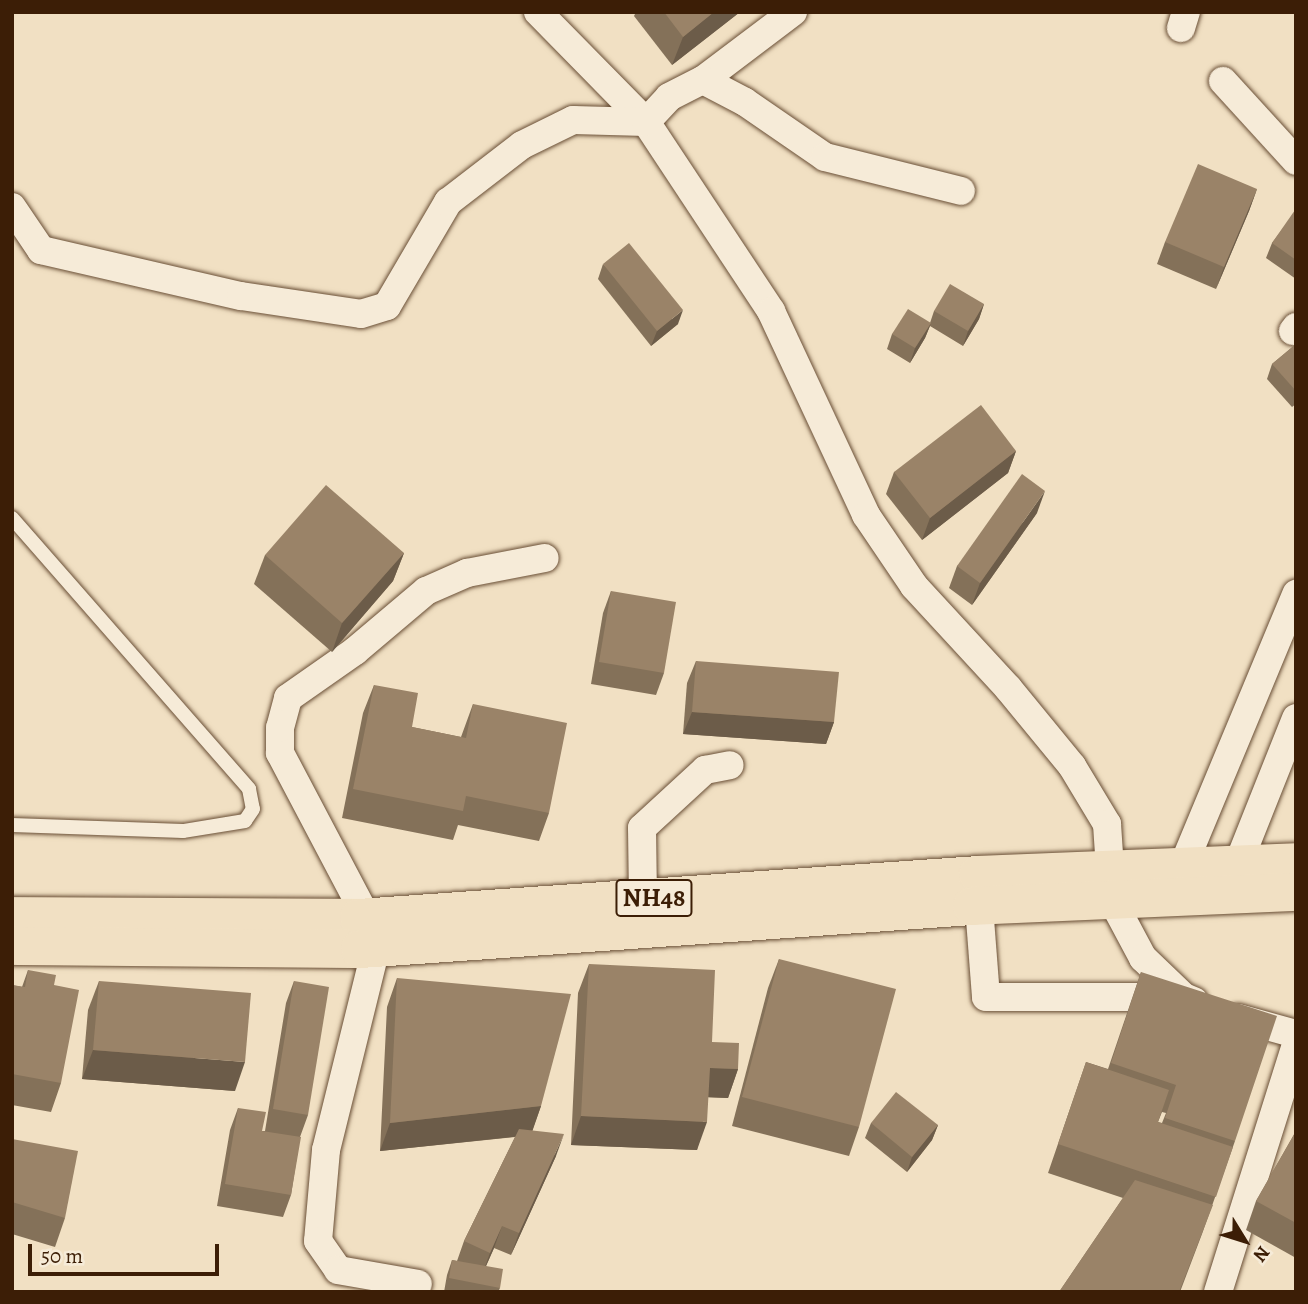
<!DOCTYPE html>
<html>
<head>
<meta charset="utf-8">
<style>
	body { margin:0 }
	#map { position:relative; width:1308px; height:1304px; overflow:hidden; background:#f1e0c3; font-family:Alegreya,serif }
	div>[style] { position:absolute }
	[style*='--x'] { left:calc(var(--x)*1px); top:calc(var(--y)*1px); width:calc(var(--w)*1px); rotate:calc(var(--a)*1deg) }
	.roads { filter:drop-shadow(0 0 2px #694e35) drop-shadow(0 0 2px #694e35) }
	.service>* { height:14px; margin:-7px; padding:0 7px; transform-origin:7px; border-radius:7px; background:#f6ebd8 }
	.minor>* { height:28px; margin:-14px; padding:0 14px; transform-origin:14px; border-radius:14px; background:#f6ebd8 }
	.trunk>* { height:38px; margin:-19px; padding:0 19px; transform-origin:19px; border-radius:19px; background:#f1e0c3 }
	.wall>* { inset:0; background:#847159 }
	.shaded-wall>* { inset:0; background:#6c5c49 }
	.building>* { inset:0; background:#9a8368 }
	span { translate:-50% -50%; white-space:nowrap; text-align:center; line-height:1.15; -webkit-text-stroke:7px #f6ebd8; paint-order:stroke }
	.shield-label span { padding:2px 5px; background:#f6ebd8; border:2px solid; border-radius:5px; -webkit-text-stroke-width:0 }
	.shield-label { font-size:26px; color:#3c1e06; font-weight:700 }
	.frame { position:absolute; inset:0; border:14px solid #3c1e06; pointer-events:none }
	.north { position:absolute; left:1210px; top:1206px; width:70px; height:70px; -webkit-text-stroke:5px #f6ebd8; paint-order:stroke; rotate:128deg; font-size:19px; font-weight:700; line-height:28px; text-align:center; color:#3c1e06 }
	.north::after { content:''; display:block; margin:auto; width:24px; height:32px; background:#3c1e06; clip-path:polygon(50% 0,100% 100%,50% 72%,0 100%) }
	.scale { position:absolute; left:28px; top:1244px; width:191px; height:32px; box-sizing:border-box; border:4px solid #3c1e06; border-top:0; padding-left:9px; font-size:21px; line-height:24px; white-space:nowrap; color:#3c1e06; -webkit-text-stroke:5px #f6ebd8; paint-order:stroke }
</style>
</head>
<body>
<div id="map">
	<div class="roads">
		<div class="service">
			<div style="--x:12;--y:518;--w:360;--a:48.8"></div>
			<div style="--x:249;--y:789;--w:20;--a:79"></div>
			<div style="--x:253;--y:809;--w:14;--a:124"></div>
			<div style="--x:245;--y:821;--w:63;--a:170.8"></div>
			<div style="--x:183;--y:831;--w:171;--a:-178"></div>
		</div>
		<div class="minor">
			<div style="--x:538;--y:12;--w:154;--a:45.5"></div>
			<div style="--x:646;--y:122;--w:227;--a:56.5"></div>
			<div style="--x:771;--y:311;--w:225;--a:65"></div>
			<div style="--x:866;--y:515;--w:86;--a:55.9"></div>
			<div style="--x:914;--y:586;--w:139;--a:47.3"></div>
			<div style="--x:1008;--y:688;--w:101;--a:50.6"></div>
			<div style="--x:1072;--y:766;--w:68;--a:58.9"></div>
			<div style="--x:1107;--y:824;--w:76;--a:86.2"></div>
			<div style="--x:1112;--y:900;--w:66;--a:61.9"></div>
			<div style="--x:1143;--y:958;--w:57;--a:43.6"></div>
			<div style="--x:1184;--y:997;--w:11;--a:22"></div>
			<div style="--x:1181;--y:28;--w:17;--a:-73"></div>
			<div style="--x:703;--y:80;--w:113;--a:-37.1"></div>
			<div style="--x:1223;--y:81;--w:108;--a:47.6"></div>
			<div style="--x:12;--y:207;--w:52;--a:56"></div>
			<div style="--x:41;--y:250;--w:205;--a:13"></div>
			<div style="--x:241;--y:296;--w:121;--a:8.5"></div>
			<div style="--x:361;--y:314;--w:27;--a:-17"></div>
			<div style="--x:387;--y:306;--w:121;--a:-59.6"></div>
			<div style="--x:448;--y:202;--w:93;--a:-37.6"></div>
			<div style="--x:522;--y:145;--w:57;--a:-26.1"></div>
			<div style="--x:573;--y:120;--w:73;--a:1.6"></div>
			<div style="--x:646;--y:122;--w:34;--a:-47"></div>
			<div style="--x:669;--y:97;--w:38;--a:-27"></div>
			<div style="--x:703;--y:80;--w:47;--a:27.6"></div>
			<div style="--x:745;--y:102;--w:97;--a:34.5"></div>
			<div style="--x:825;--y:157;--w:140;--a:14"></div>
			<div style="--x:1293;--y:331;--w:5;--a:-53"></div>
			<div style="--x:1238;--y:864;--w:157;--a:-68.3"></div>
			<div style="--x:1183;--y:866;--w:295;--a:-67.4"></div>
			<div style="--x:643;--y:899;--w:71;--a:-90.8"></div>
			<div style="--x:642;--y:828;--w:86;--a:-42.6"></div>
			<div style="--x:705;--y:770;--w:25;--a:-11"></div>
			<div style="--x:979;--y:906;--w:91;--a:85.6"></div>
			<div style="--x:986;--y:997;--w:182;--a:0"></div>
			<div style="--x:367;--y:918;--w:187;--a:-117.8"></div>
			<div style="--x:280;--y:753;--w:25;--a:-90"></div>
			<div style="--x:280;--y:728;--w:31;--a:-75"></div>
			<div style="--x:288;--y:698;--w:82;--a:-35"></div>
			<div style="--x:355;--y:651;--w:93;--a:-40.2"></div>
			<div style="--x:426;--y:591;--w:45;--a:-23.7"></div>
			<div style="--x:467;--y:573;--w:79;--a:-10.9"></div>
			<div style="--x:376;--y:948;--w:208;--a:103.9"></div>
			<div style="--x:326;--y:1150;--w:91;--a:95"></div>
			<div style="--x:318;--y:1241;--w:35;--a:55"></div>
			<div style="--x:338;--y:1270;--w:81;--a:9.9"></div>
			<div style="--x:1238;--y:1018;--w:60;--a:15.4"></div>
			<div style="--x:1218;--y:1292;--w:259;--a:-72.5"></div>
		</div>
		<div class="trunk">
			<div style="--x:12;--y:916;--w:347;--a:0.3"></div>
			<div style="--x:359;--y:918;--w:620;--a:-3.97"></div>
			<div style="--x:978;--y:875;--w:318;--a:-2.3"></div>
			<div style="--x:12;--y:946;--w:348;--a:0.5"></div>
			<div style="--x:360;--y:949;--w:614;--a:-4.02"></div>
			<div style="--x:972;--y:906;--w:324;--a:-2.5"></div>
		</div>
	</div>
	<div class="wall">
		<div style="clip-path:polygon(636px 12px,740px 12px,672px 65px,634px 16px)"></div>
		<div style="clip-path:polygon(1257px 189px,1249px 211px,1216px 289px,1157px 264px,1165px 242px)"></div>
		<div style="clip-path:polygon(1296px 211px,1296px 279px,1266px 258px,1272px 243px)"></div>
		<div style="clip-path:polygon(603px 264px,678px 324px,651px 346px,598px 279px)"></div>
		<div style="clip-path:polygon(984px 304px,979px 319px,963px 346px,930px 326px,925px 338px,910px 363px,887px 349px,892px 334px,930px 323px,934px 311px)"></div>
		<div style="clip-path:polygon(1296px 344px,1296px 404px,1292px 407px,1267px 379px,1272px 364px)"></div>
		<div style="clip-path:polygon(1016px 451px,1008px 473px,922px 540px,886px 494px,894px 472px)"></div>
		<div style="clip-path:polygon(1037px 513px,972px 605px,949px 588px,957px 566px)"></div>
		<div style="clip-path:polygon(404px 553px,393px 581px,332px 652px,254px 584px,265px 555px)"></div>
		<div style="clip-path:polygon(611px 591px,664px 673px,656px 695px,591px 684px,603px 613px)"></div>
		<div style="clip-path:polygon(696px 661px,834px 722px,826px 744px,683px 734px,687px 683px)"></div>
		<div style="clip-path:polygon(374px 685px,412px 727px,461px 737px,473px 704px,549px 813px,539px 841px,458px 825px,453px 840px,342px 818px,363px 713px)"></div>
		<div style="clip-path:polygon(779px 959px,859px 1127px,849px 1156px,732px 1126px,768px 988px)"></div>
		<div style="clip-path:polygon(589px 964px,712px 1042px,738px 1069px,728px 1098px,708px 1097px,697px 1150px,571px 1145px,578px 993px)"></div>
		<div style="clip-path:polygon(28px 970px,54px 985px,61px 1083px,51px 1112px,12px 1105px,12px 985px,22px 987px)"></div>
		<div style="clip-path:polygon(evenodd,1141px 972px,1235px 1141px,1202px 1234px,1180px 1292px,1059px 1292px,1123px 1198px,1048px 1173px,1086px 1062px,1108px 1069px,1141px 972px,1162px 1112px,1166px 1113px,1162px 1123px,1158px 1122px,1162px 1112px)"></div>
		<div style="clip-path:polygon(397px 978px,541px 1106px,532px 1131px,556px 1156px,511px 1255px,494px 1248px,486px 1266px,500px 1288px,498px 1292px,444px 1292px,447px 1275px,452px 1260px,457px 1261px,464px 1241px,515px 1137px,380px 1151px,387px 1007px)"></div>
		<div style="clip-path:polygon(99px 981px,235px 1091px,82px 1079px,88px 1010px)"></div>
		<div style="clip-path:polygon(294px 981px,308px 1115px,300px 1137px,291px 1195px,283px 1217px,217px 1206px,230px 1130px,238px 1108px,262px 1131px,265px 1131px,286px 1003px)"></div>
		<div style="clip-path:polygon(871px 1123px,938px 1125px,932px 1140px,907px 1172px,865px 1138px)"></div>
		<div style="clip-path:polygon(1296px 1131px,1296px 1258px,1246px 1230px,1256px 1201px)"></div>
		<div style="clip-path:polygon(12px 1139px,65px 1218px,55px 1247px,12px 1234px)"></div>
	</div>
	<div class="shaded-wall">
		<div style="clip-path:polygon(714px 12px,740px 12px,672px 65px,683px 37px)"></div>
		<div style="clip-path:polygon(1257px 189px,1249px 211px,1216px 289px,1224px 267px)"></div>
		<div style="clip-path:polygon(984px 304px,979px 319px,963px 346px,968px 331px)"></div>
		<div style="clip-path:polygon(683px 310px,678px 324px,651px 346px,657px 331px)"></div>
		<div style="clip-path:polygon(931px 323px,925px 338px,910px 363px,915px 348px)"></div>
		<div style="clip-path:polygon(1016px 451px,1008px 473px,922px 540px,930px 518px)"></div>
		<div style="clip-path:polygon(1045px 491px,1037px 513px,972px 605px,980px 583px)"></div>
		<div style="clip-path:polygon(404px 553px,393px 581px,332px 652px,342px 623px)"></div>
		<div style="clip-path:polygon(692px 712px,834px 722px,826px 744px,683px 734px)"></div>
		<div style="clip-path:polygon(93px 1050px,245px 1062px,235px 1091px,82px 1079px)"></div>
		<div style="clip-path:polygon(710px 1068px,738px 1069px,728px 1098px,700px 1097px)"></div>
		<div style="clip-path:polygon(541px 1106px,531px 1135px,380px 1151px,390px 1123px)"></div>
		<div style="clip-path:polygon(581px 1116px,707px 1122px,697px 1150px,571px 1145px)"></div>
		<div style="clip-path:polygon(938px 1125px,932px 1140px,907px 1172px,912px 1157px)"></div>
		<div style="clip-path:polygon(564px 1134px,556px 1156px,511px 1255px,519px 1233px)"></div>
		<div style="clip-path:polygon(502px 1226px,494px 1248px,482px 1275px,490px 1253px)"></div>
	</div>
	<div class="building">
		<div style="clip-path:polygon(664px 12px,714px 12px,683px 37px)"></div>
		<div style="clip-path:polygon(1198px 164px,1257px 189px,1224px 267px,1165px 242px)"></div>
		<div style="clip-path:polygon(1295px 210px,1296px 211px,1296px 260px,1272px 243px)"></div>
		<div style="clip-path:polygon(629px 243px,683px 310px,657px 331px,603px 264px)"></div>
		<div style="clip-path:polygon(950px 284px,984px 304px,968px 331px,934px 311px)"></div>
		<div style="clip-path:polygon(908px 309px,931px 323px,915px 348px,892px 334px)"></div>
		<div style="clip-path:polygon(1296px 344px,1296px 391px,1272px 364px)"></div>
		<div style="clip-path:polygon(981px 405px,1016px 451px,930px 518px,894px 472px)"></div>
		<div style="clip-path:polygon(1022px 474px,1045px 491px,980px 583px,957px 566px)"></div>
		<div style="clip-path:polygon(326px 485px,404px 553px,342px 623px,265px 555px)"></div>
		<div style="clip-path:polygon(611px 591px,676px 602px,664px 673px,599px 662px)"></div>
		<div style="clip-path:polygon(696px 661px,839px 672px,834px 722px,692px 712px)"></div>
		<div style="clip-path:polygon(374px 685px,418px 693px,412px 727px,466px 738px,473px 704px,567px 723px,549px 813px,466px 796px,463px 811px,353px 789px)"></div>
		<div style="clip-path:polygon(779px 959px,896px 989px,859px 1127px,742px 1097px)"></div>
		<div style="clip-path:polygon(589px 964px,715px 970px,712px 1042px,739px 1043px,738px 1069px,710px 1068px,707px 1122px,581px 1116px)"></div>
		<div style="clip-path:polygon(28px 970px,56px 975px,54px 985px,79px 990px,61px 1083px,12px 1074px,12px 985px,25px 987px)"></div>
		<div style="clip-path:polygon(1141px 972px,1277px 1016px,1235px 1141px,1165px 1118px,1176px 1085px,1111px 1063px)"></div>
		<div style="clip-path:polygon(397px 978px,571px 994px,541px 1106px,390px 1123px)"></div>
		<div style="clip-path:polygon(99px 981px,251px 993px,245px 1062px,93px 1050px)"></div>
		<div style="clip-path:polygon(294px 981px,329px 987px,308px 1115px,273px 1109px)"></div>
		<div style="clip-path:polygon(1086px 1062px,1169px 1090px,1158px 1122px,1233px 1147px,1216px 1197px,1058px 1144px)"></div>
		<div style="clip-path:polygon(896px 1092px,938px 1125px,912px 1157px,871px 1123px)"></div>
		<div style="clip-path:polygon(238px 1108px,266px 1112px,262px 1131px,301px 1137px,291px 1195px,225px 1184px)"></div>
		<div style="clip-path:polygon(519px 1129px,564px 1134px,519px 1233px,502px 1226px,490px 1253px,464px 1241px)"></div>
		<div style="clip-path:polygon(1296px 1131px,1296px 1223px,1256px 1201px)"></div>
		<div style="clip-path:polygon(12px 1139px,78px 1151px,65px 1218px,12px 1202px)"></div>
		<div style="clip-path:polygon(1135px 1180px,1213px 1205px,1179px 1292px,1059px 1292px)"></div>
		<div style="clip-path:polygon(452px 1260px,503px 1269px,500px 1288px,449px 1278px)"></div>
	</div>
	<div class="shield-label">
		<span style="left:654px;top:898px">NH48</span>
	</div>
	<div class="frame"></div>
	<div class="north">N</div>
	<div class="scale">50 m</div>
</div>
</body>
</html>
